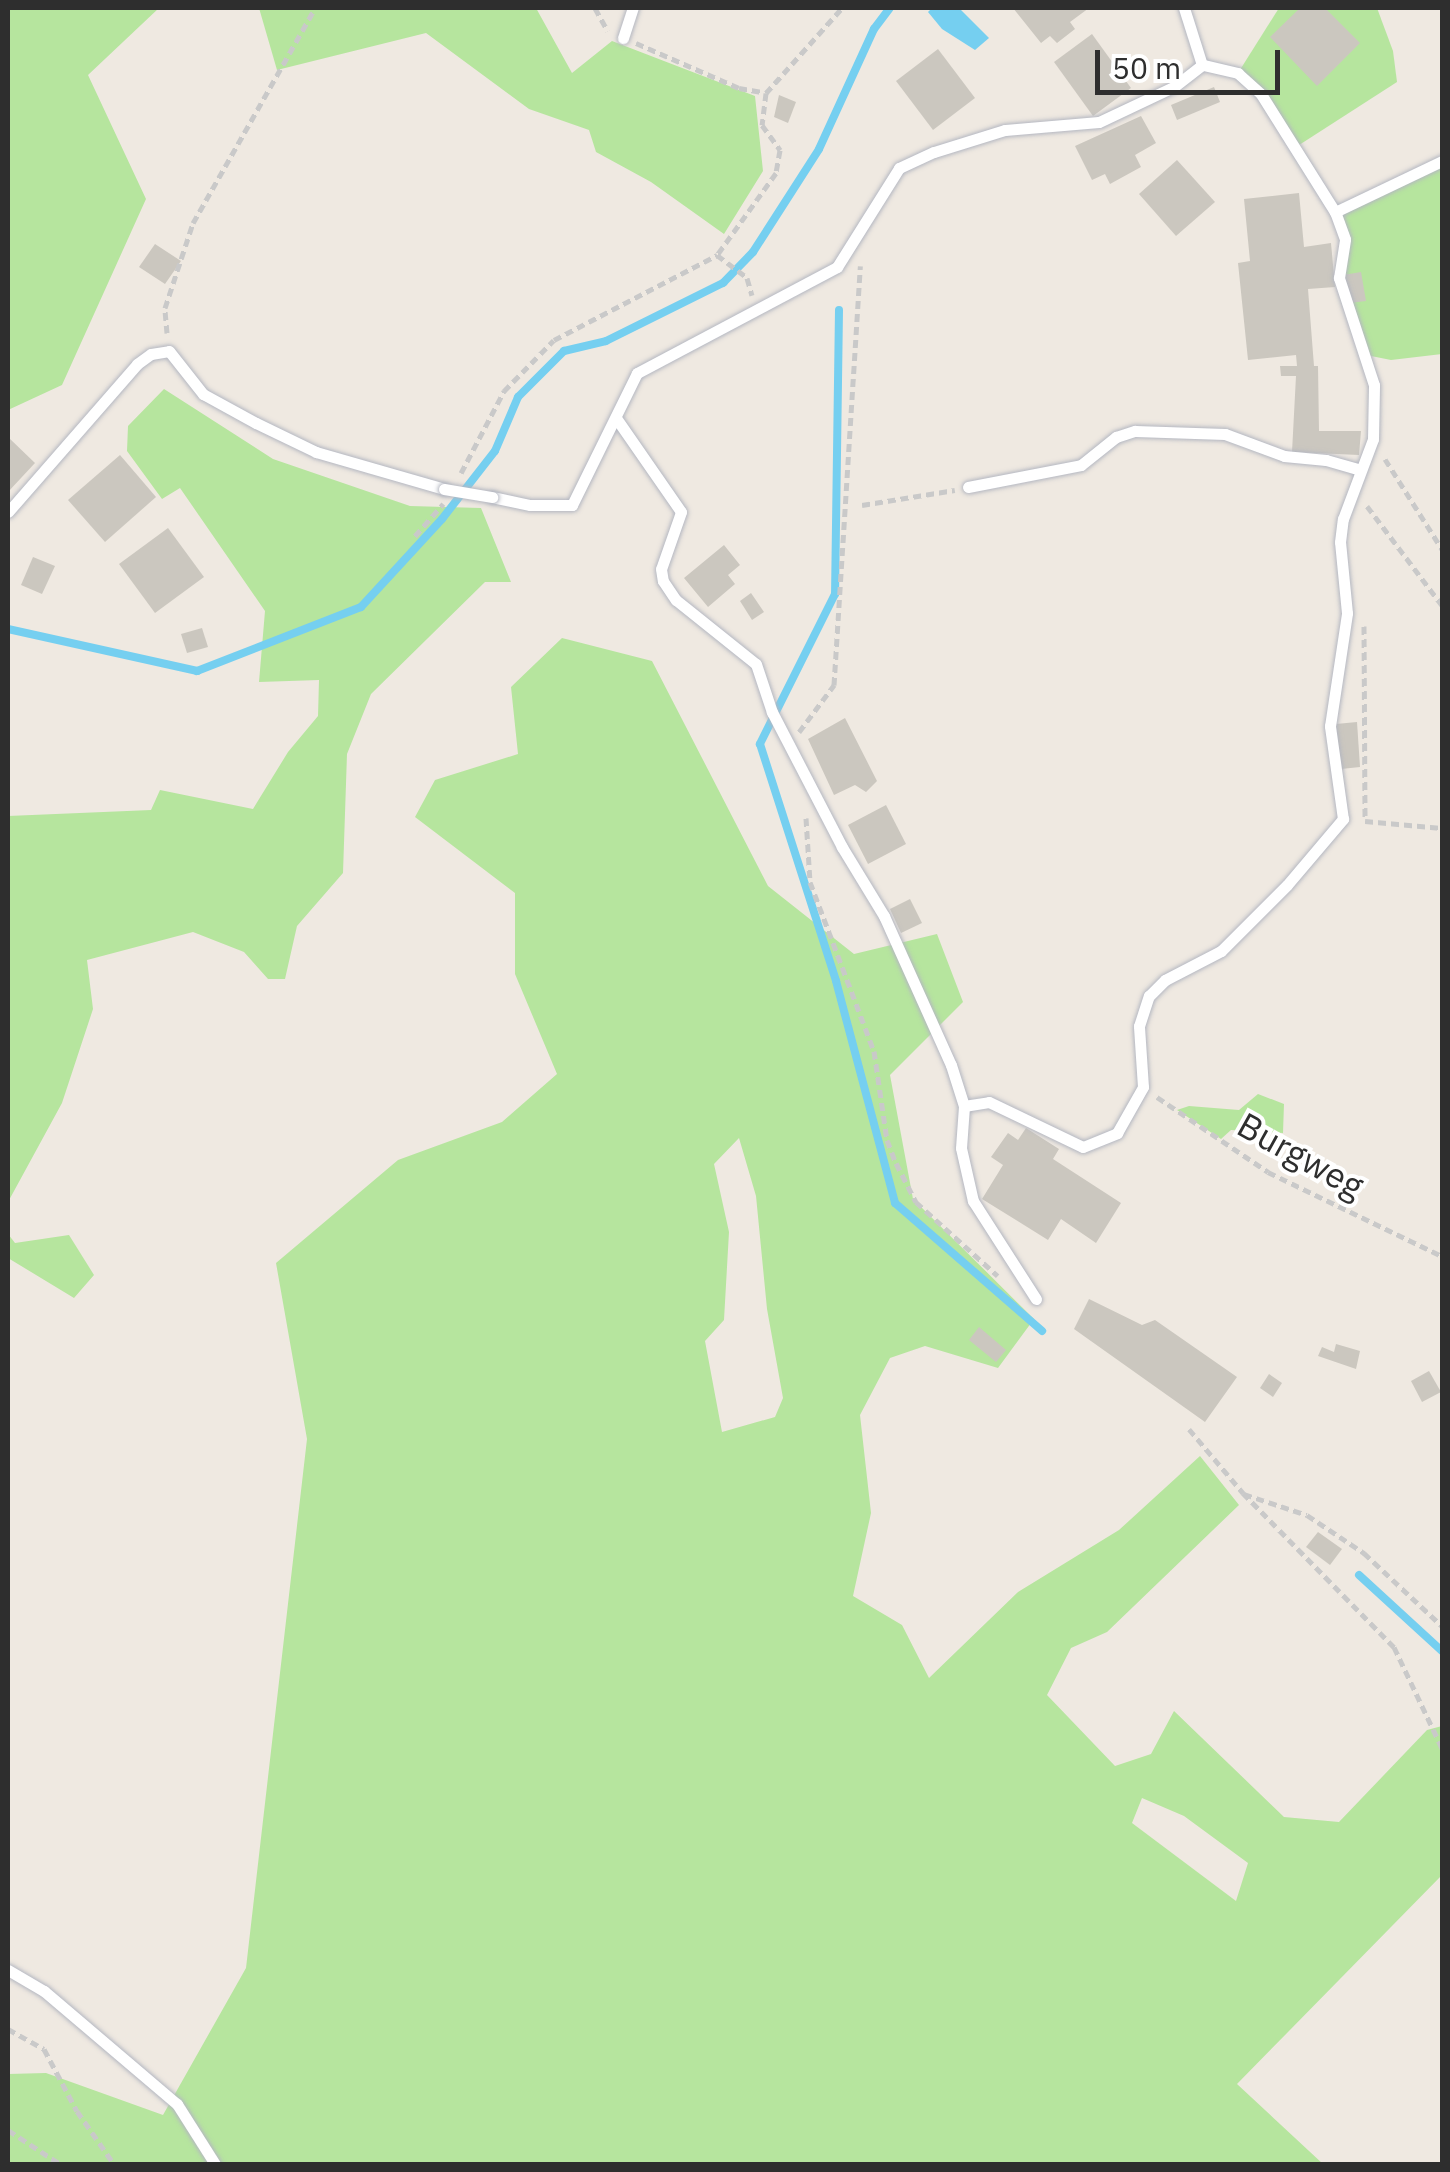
<!DOCTYPE html>
<html>
<head>
<meta charset="utf-8">
<style>
	body { margin:0 }
	#map { position:relative; width:1450px; height:2172px; overflow:hidden; background:#efe9e1; font-family:"IBM Plex Sans",sans-serif }
	div>[style] { position:absolute }
	[style*='--x'] { left:calc(var(--x)*1px); top:calc(var(--y)*1px); width:calc(var(--w)*1px); rotate:calc(var(--a)*1deg) }
	.green>* { inset:0; background:#b6e59e }
	.water>* { inset:0; background:#75cff0 }
	.stream>* { height:8px; margin:-4px; padding:0 4px; transform-origin:4px; border-radius:4px; background:#75cff0 }
	.building>* { inset:0; background:#cbc7bf }
	.path>* { height:5px; margin-top:-2.5px; transform-origin:0; background:repeating-linear-gradient(90deg,#c9c9c9 0 8px,transparent 0 13px) }
	.roads { filter:drop-shadow(0 0 2px #b4b7c1) drop-shadow(0 0 2px #b4b7c1) }
	.service>* { height:11px; margin:-5.5px; padding:0 5.5px; transform-origin:5.5px; border-radius:5.5px; background:#fff }
	.bridges { filter:drop-shadow(0 0 2px #b4b7c1) drop-shadow(0 0 2px #b4b7c1) }
	.service-bridge>* { height:11px; margin:-5.5px; padding:0 5.5px; transform-origin:5.5px; border-radius:5.5px; background:#fff }
	span { translate:-50% -50%; white-space:nowrap; text-align:center; line-height:1.15; -webkit-text-stroke:8px #fff; paint-order:stroke }
	.street-label { font-size:35px; color:#2e2e2e }
	.frame { position:absolute; inset:0; border:10px solid #2e2e2e; pointer-events:none }
	.scale { position:absolute; left:1095px; top:50px; width:185px; height:45px; box-sizing:border-box; border:5px solid #2e2e2e; border-top:0; padding-left:12px; font-size:30px; line-height:35px; white-space:nowrap; color:#2e2e2e; -webkit-text-stroke:8px #fff; paint-order:stroke }
</style>
</head>
<body>
<div id="map">
	<div class="green">
		<div style="clip-path:polygon(8px 8px,159px 8px,88px 75px,146px 199px,62px 385px,8px 410px)"></div>
		<div style="clip-path:polygon(259px 8px,536px 8px,572px 73px,612px 41px,755px 96px,763px 171px,724px 234px,651px 182px,596px 152px,589px 130px,529px 109px,426px 33px,277px 70px)"></div>
		<div style="clip-path:polygon(1279px 8px,1377px 8px,1393px 51px,1397px 82px,1296px 147px,1238px 73px)"></div>
		<div style="clip-path:polygon(1442px 161px,1442px 354px,1391px 360px,1366px 355px,1339px 278px,1344px 239px,1335px 212px)"></div>
		<div style="clip-path:polygon(164px 389px,273px 459px,410px 506px,481px 508px,511px 582px,485px 582px,371px 694px,347px 754px,343px 873px,297px 926px,285px 979px,268px 979px,244px 952px,193px 932px,87px 960px,93px 1009px,62px 1103px,8px 1202px,8px 816px,151px 810px,160px 790px,253px 809px,288px 752px,318px 716px,319px 680px,259px 682px,265px 611px,180px 488px,162px 499px,127px 451px,128px 426px)"></div>
		<div style="clip-path:polygon(evenodd,562px 638px,652px 661px,768px 886px,854px 954px,937px 934px,963px 1002px,890px 1075px,913px 1199px,1034px 1319px,998px 1368px,925px 1346px,890px 1358px,860px 1415px,871px 1513px,853px 1596px,902px 1625px,929px 1678px,1018px 1592px,1119px 1530px,1200px 1456px,1239px 1505px,1107px 1632px,1071px 1648px,1047px 1695px,1115px 1766px,1151px 1754px,1174px 1711px,1284px 1817px,1339px 1822px,1427px 1730px,1442px 1726px,1442px 1875px,1237px 2084px,1323px 2164px,8px 2164px,8px 2074px,46px 2073px,163px 2115px,246px 1968px,307px 1439px,276px 1263px,398px 1160px,502px 1122px,557px 1074px,515px 974px,515px 893px,415px 817px,435px 780px,518px 754px,511px 687px,562px 638px,739px 1138px,756px 1196px,767px 1309px,783px 1398px,775px 1417px,722px 1432px,705px 1341px,724px 1320px,729px 1232px,714px 1164px,739px 1138px,562px 638px,1142px 1798px,1184px 1816px,1248px 1863px,1236px 1901px,1132px 1823px,1142px 1798px)"></div>
		<div style="clip-path:polygon(1258px 1094px,1284px 1104px,1283px 1133px,1231px 1130px,1221px 1139px,1177px 1110px,1189px 1106px,1239px 1110px)"></div>
		<div style="clip-path:polygon(8px 1234px,15px 1243px,69px 1235px,94px 1275px,74px 1298px,8px 1258px)"></div>
	</div>
	<div class="water">
		<div style="clip-path:polygon(932px 8px,959px 8px,989px 38px,975px 50px,942px 29px,928px 12px)"></div>
	</div>
	<div class="stream">
		<div style="--x:839;--y:310;--w:284;--a:90.8"></div>
		<div style="--x:835;--y:594;--w:168;--a:116.6"></div>
		<div style="--x:760;--y:744;--w:249;--a:72.2"></div>
		<div style="--x:836;--y:981;--w:230;--a:75.1"></div>
		<div style="--x:895;--y:1203;--w:195;--a:41"></div>
		<div style="--x:8;--y:629;--w:194;--a:12.5"></div>
		<div style="--x:197;--y:671;--w:176;--a:-21.3"></div>
		<div style="--x:361;--y:607;--w:120;--a:-47.4"></div>
		<div style="--x:442;--y:519;--w:86;--a:-52.1"></div>
		<div style="--x:495;--y:451;--w:59;--a:-66.9"></div>
		<div style="--x:518;--y:397;--w:65;--a:-45"></div>
		<div style="--x:564;--y:351;--w:43;--a:-13.4"></div>
		<div style="--x:606;--y:341;--w:131;--a:-26.4"></div>
		<div style="--x:723;--y:283;--w:43;--a:-45.9"></div>
		<div style="--x:753;--y:252;--w:122;--a:-57.3"></div>
		<div style="--x:819;--y:149;--w:132;--a:-65.4"></div>
		<div style="--x:874;--y:29;--w:26;--a:-53"></div>
		<div style="--x:1359;--y:1575;--w:113;--a:42.5"></div>
	</div>
	<div class="building">
		<div style="clip-path:polygon(1013px 8px,1089px 8px,1070px 22px,1075px 29px,1057px 43px,1050px 36px,1041px 43px)"></div>
		<div style="clip-path:polygon(1300px 8px,1325px 8px,1360px 43px,1317px 86px,1270px 37px)"></div>
		<div style="clip-path:polygon(1092px 34px,1131px 88px,1093px 116px,1054px 62px)"></div>
		<div style="clip-path:polygon(938px 49px,975px 98px,933px 130px,896px 81px)"></div>
		<div style="clip-path:polygon(1214px 87px,1220px 102px,1177px 120px,1171px 105px)"></div>
		<div style="clip-path:polygon(779px 95px,796px 102px,788px 123px,774px 117px)"></div>
		<div style="clip-path:polygon(1141px 116px,1156px 143px,1135px 155px,1141px 167px,1110px 184px,1105px 174px,1092px 180px,1075px 146px)"></div>
		<div style="clip-path:polygon(1177px 160px,1215px 202px,1176px 236px,1139px 194px)"></div>
		<div style="clip-path:polygon(1299px 193px,1304px 247px,1331px 243px,1335px 287px,1308px 289px,1314px 366px,1318px 366px,1319px 431px,1361px 431px,1359px 455px,1292px 452px,1296px 376px,1281px 376px,1280px 366px,1297px 366px,1296px 355px,1248px 360px,1238px 263px,1250px 261px,1244px 199px)"></div>
		<div style="clip-path:polygon(155px 244px,181px 261px,165px 284px,139px 267px)"></div>
		<div style="clip-path:polygon(1361px 272px,1366px 301px,1349px 303px,1343px 275px)"></div>
		<div style="clip-path:polygon(8px 437px,35px 463px,8px 492px)"></div>
		<div style="clip-path:polygon(120px 455px,156px 497px,105px 542px,68px 500px)"></div>
		<div style="clip-path:polygon(168px 528px,204px 577px,155px 613px,119px 564px)"></div>
		<div style="clip-path:polygon(724px 545px,740px 565px,728px 575px,735px 584px,708px 607px,684px 578px)"></div>
		<div style="clip-path:polygon(33px 557px,55px 566px,42px 594px,21px 585px)"></div>
		<div style="clip-path:polygon(751px 593px,764px 612px,752px 620px,740px 601px)"></div>
		<div style="clip-path:polygon(202px 628px,208px 647px,187px 653px,181px 634px)"></div>
		<div style="clip-path:polygon(845px 718px,877px 781px,866px 792px,855px 785px,834px 795px,808px 739px)"></div>
		<div style="clip-path:polygon(1357px 722px,1360px 767px,1341px 769px,1336px 724px)"></div>
		<div style="clip-path:polygon(886px 805px,906px 844px,868px 864px,848px 825px)"></div>
		<div style="clip-path:polygon(910px 899px,922px 923px,901px 933px,890px 909px)"></div>
		<div style="clip-path:polygon(1026px 1128px,1059px 1149px,1053px 1159px,1121px 1203px,1096px 1243px,1061px 1219px,1048px 1240px,982px 1199px,1003px 1165px,991px 1157px,1008px 1133px,1018px 1140px)"></div>
		<div style="clip-path:polygon(1089px 1299px,1142px 1325px,1155px 1320px,1237px 1377px,1205px 1422px,1074px 1329px)"></div>
		<div style="clip-path:polygon(979px 1327px,1006px 1350px,996px 1362px,969px 1340px)"></div>
		<div style="clip-path:polygon(1336px 1344px,1360px 1351px,1356px 1369px,1318px 1356px,1322px 1347px,1334px 1352px)"></div>
		<div style="clip-path:polygon(1429px 1371px,1441px 1392px,1422px 1402px,1411px 1381px)"></div>
		<div style="clip-path:polygon(1269px 1374px,1282px 1383px,1273px 1397px,1260px 1388px)"></div>
		<div style="clip-path:polygon(1318px 1532px,1342px 1549px,1330px 1565px,1306px 1547px)"></div>
	</div>
	<div class="path">
		<div style="--x:595;--y:8;--w:26;--a:61"></div>
		<div style="--x:636;--y:43;--w:112;--a:23.6"></div>
		<div style="--x:739;--y:88;--w:27;--a:10"></div>
		<div style="--x:766;--y:93;--w:32;--a:97"></div>
		<div style="--x:762;--y:125;--w:31;--a:54"></div>
		<div style="--x:780;--y:150;--w:23;--a:100"></div>
		<div style="--x:776;--y:173;--w:101;--a:125.7"></div>
		<div style="--x:717;--y:255;--w:38;--a:37"></div>
		<div style="--x:747;--y:278;--w:18;--a:74"></div>
		<div style="--x:766;--y:93;--w:114;--a:-48.2"></div>
		<div style="--x:167;--y:333;--w:25;--a:-95"></div>
		<div style="--x:165;--y:308;--w:89;--a:-71.8"></div>
		<div style="--x:193;--y:223;--w:247;--a:-60.4"></div>
		<div style="--x:1385;--y:459;--w:107;--a:57.7"></div>
		<div style="--x:461;--y:473;--w:93;--a:-62.3"></div>
		<div style="--x:504;--y:391;--w:71;--a:-45.6"></div>
		<div style="--x:554;--y:340;--w:184;--a:-27.5"></div>
		<div style="--x:862;--y:505;--w:94;--a:-9.2"></div>
		<div style="--x:1367;--y:506;--w:124;--a:52.9"></div>
		<div style="--x:415;--y:536;--w:43;--a:-48.8"></div>
		<div style="--x:1364;--y:626;--w:195;--a:89.7"></div>
		<div style="--x:1365;--y:821;--w:77;--a:5.2"></div>
		<div style="--x:799;--y:732;--w:59;--a:-53.3"></div>
		<div style="--x:834;--y:685;--w:420;--a:-86.4"></div>
		<div style="--x:806;--y:818;--w:64;--a:86.4"></div>
		<div style="--x:810;--y:882;--w:181;--a:69.3"></div>
		<div style="--x:874;--y:1051;--w:90;--a:81.7"></div>
		<div style="--x:887;--y:1140;--w:25;--a:69"></div>
		<div style="--x:896;--y:1163;--w:44;--a:62.9"></div>
		<div style="--x:916;--y:1202;--w:110;--a:42.1"></div>
		<div style="--x:1157;--y:1097;--w:134;--a:34"></div>
		<div style="--x:1268;--y:1172;--w:193;--a:25.8"></div>
		<div style="--x:1189;--y:1429;--w:84;--a:49.8"></div>
		<div style="--x:1243;--y:1493;--w:216;--a:45.6"></div>
		<div style="--x:1394;--y:1647;--w:112;--a:64.6"></div>
		<div style="--x:1244;--y:1494;--w:66;--a:18.4"></div>
		<div style="--x:1307;--y:1515;--w:69;--a:33.7"></div>
		<div style="--x:1364;--y:1553;--w:107;--a:43.1"></div>
		<div style="--x:8;--y:2029;--w:41;--a:29.1"></div>
		<div style="--x:44;--y:2049;--w:70;--a:62"></div>
		<div style="--x:77;--y:2111;--w:65;--a:55.1"></div>
		<div style="--x:8;--y:2130;--w:62;--a:33.2"></div>
	</div>
	<div class="roads">
		<div class="service">
			<div style="--x:1184;--y:8;--w:60;--a:72.5"></div>
			<div style="--x:623;--y:38;--w:32;--a:-72"></div>
			<div style="--x:1335;--y:212;--w:119;--a:-25.5"></div>
			<div style="--x:616;--y:418;--w:114;--a:55.3"></div>
			<div style="--x:681;--y:512;--w:60;--a:109.3"></div>
			<div style="--x:661;--y:569;--w:12;--a:81"></div>
			<div style="--x:663;--y:581;--w:23;--a:56"></div>
			<div style="--x:676;--y:600;--w:102;--a:38.7"></div>
			<div style="--x:756;--y:664;--w:51;--a:71.6"></div>
			<div style="--x:772;--y:712;--w:152;--a:62.6"></div>
			<div style="--x:842;--y:847;--w:81;--a:58.7"></div>
			<div style="--x:884;--y:916;--w:163;--a:65.8"></div>
			<div style="--x:951;--y:1065;--w:43;--a:72.4"></div>
			<div style="--x:968;--y:487;--w:115;--a:-11"></div>
			<div style="--x:1081;--y:465;--w:45;--a:-38.7"></div>
			<div style="--x:1116;--y:437;--w:20;--a:-18"></div>
			<div style="--x:1135;--y:431;--w:90;--a:1.9"></div>
			<div style="--x:1225;--y:434;--w:63;--a:20.4"></div>
			<div style="--x:1284;--y:456;--w:42;--a:5.4"></div>
			<div style="--x:1326;--y:460;--w:35;--a:16"></div>
			<div style="--x:492;--y:497;--w:39;--a:12"></div>
			<div style="--x:530;--y:505;--w:42;--a:0"></div>
			<div style="--x:572;--y:505;--w:147;--a:-63.8"></div>
			<div style="--x:637;--y:373;--w:226;--a:-27.9"></div>
			<div style="--x:837;--y:267;--w:117;--a:-57.9"></div>
			<div style="--x:899;--y:168;--w:38;--a:-25"></div>
			<div style="--x:934;--y:152;--w:74;--a:-17.2"></div>
			<div style="--x:1005;--y:130;--w:94;--a:-4.9"></div>
			<div style="--x:1099;--y:122;--w:84;--a:-25.3"></div>
			<div style="--x:1175;--y:86;--w:34;--a:-38"></div>
			<div style="--x:8;--y:512;--w:196;--a:-48.9"></div>
			<div style="--x:137;--y:364;--w:17;--a:-36"></div>
			<div style="--x:151;--y:354;--w:18;--a:-9"></div>
			<div style="--x:169;--y:351;--w:55;--a:51.7"></div>
			<div style="--x:203;--y:394;--w:60;--a:28.7"></div>
			<div style="--x:256;--y:423;--w:67;--a:25.8"></div>
			<div style="--x:316;--y:452;--w:133;--a:16.1"></div>
			<div style="--x:1036;--y:1299;--w:117;--a:-122.7"></div>
			<div style="--x:973;--y:1201;--w:54;--a:-102.8"></div>
			<div style="--x:961;--y:1148;--w:42;--a:-85.9"></div>
			<div style="--x:964;--y:1106;--w:25;--a:-9"></div>
			<div style="--x:989;--y:1102;--w:104;--a:25.6"></div>
			<div style="--x:1083;--y:1147;--w:37;--a:-22"></div>
			<div style="--x:1117;--y:1133;--w:53;--a:-60.5"></div>
			<div style="--x:1143;--y:1087;--w:61;--a:-93.8"></div>
			<div style="--x:1139;--y:1026;--w:32;--a:-72"></div>
			<div style="--x:1149;--y:996;--w:23;--a:-45"></div>
			<div style="--x:1165;--y:980;--w:63;--a:-27.4"></div>
			<div style="--x:1221;--y:951;--w:93;--a:-45"></div>
			<div style="--x:1287;--y:885;--w:87;--a:-49.7"></div>
			<div style="--x:1343;--y:819;--w:94;--a:-98"></div>
			<div style="--x:1330;--y:726;--w:114;--a:-81.4"></div>
			<div style="--x:1347;--y:613;--w:71;--a:-95.6"></div>
			<div style="--x:1340;--y:542;--w:23;--a:-83"></div>
			<div style="--x:1343;--y:519;--w:85;--a:-69.4"></div>
			<div style="--x:1373;--y:439;--w:54;--a:-88.9"></div>
			<div style="--x:1374;--y:385;--w:113;--a:-108.1"></div>
			<div style="--x:1339;--y:278;--w:39;--a:-81"></div>
			<div style="--x:1345;--y:239;--w:29;--a:-110"></div>
			<div style="--x:1335;--y:212;--w:139;--a:-122.1"></div>
			<div style="--x:1261;--y:94;--w:31;--a:-138"></div>
			<div style="--x:1238;--y:73;--w:37;--a:-167"></div>
			<div style="--x:8;--y:1970;--w:42;--a:30.3"></div>
			<div style="--x:44;--y:1991;--w:175;--a:40.4"></div>
			<div style="--x:177;--y:2104;--w:71;--a:57.7"></div>
		</div>
	</div>
	<div class="bridges">
		<div class="service-bridge">
			<div style="--x:444;--y:489;--w:49;--a:9.5"></div>
		</div>
	</div>
	<div class="street-label">
		<span style="left:1301px;top:1155px;rotate:29deg">Burgweg</span>
	</div>
	<div class="frame"></div>
	<div class="scale">50 m</div>
</div>
</body>
</html>
